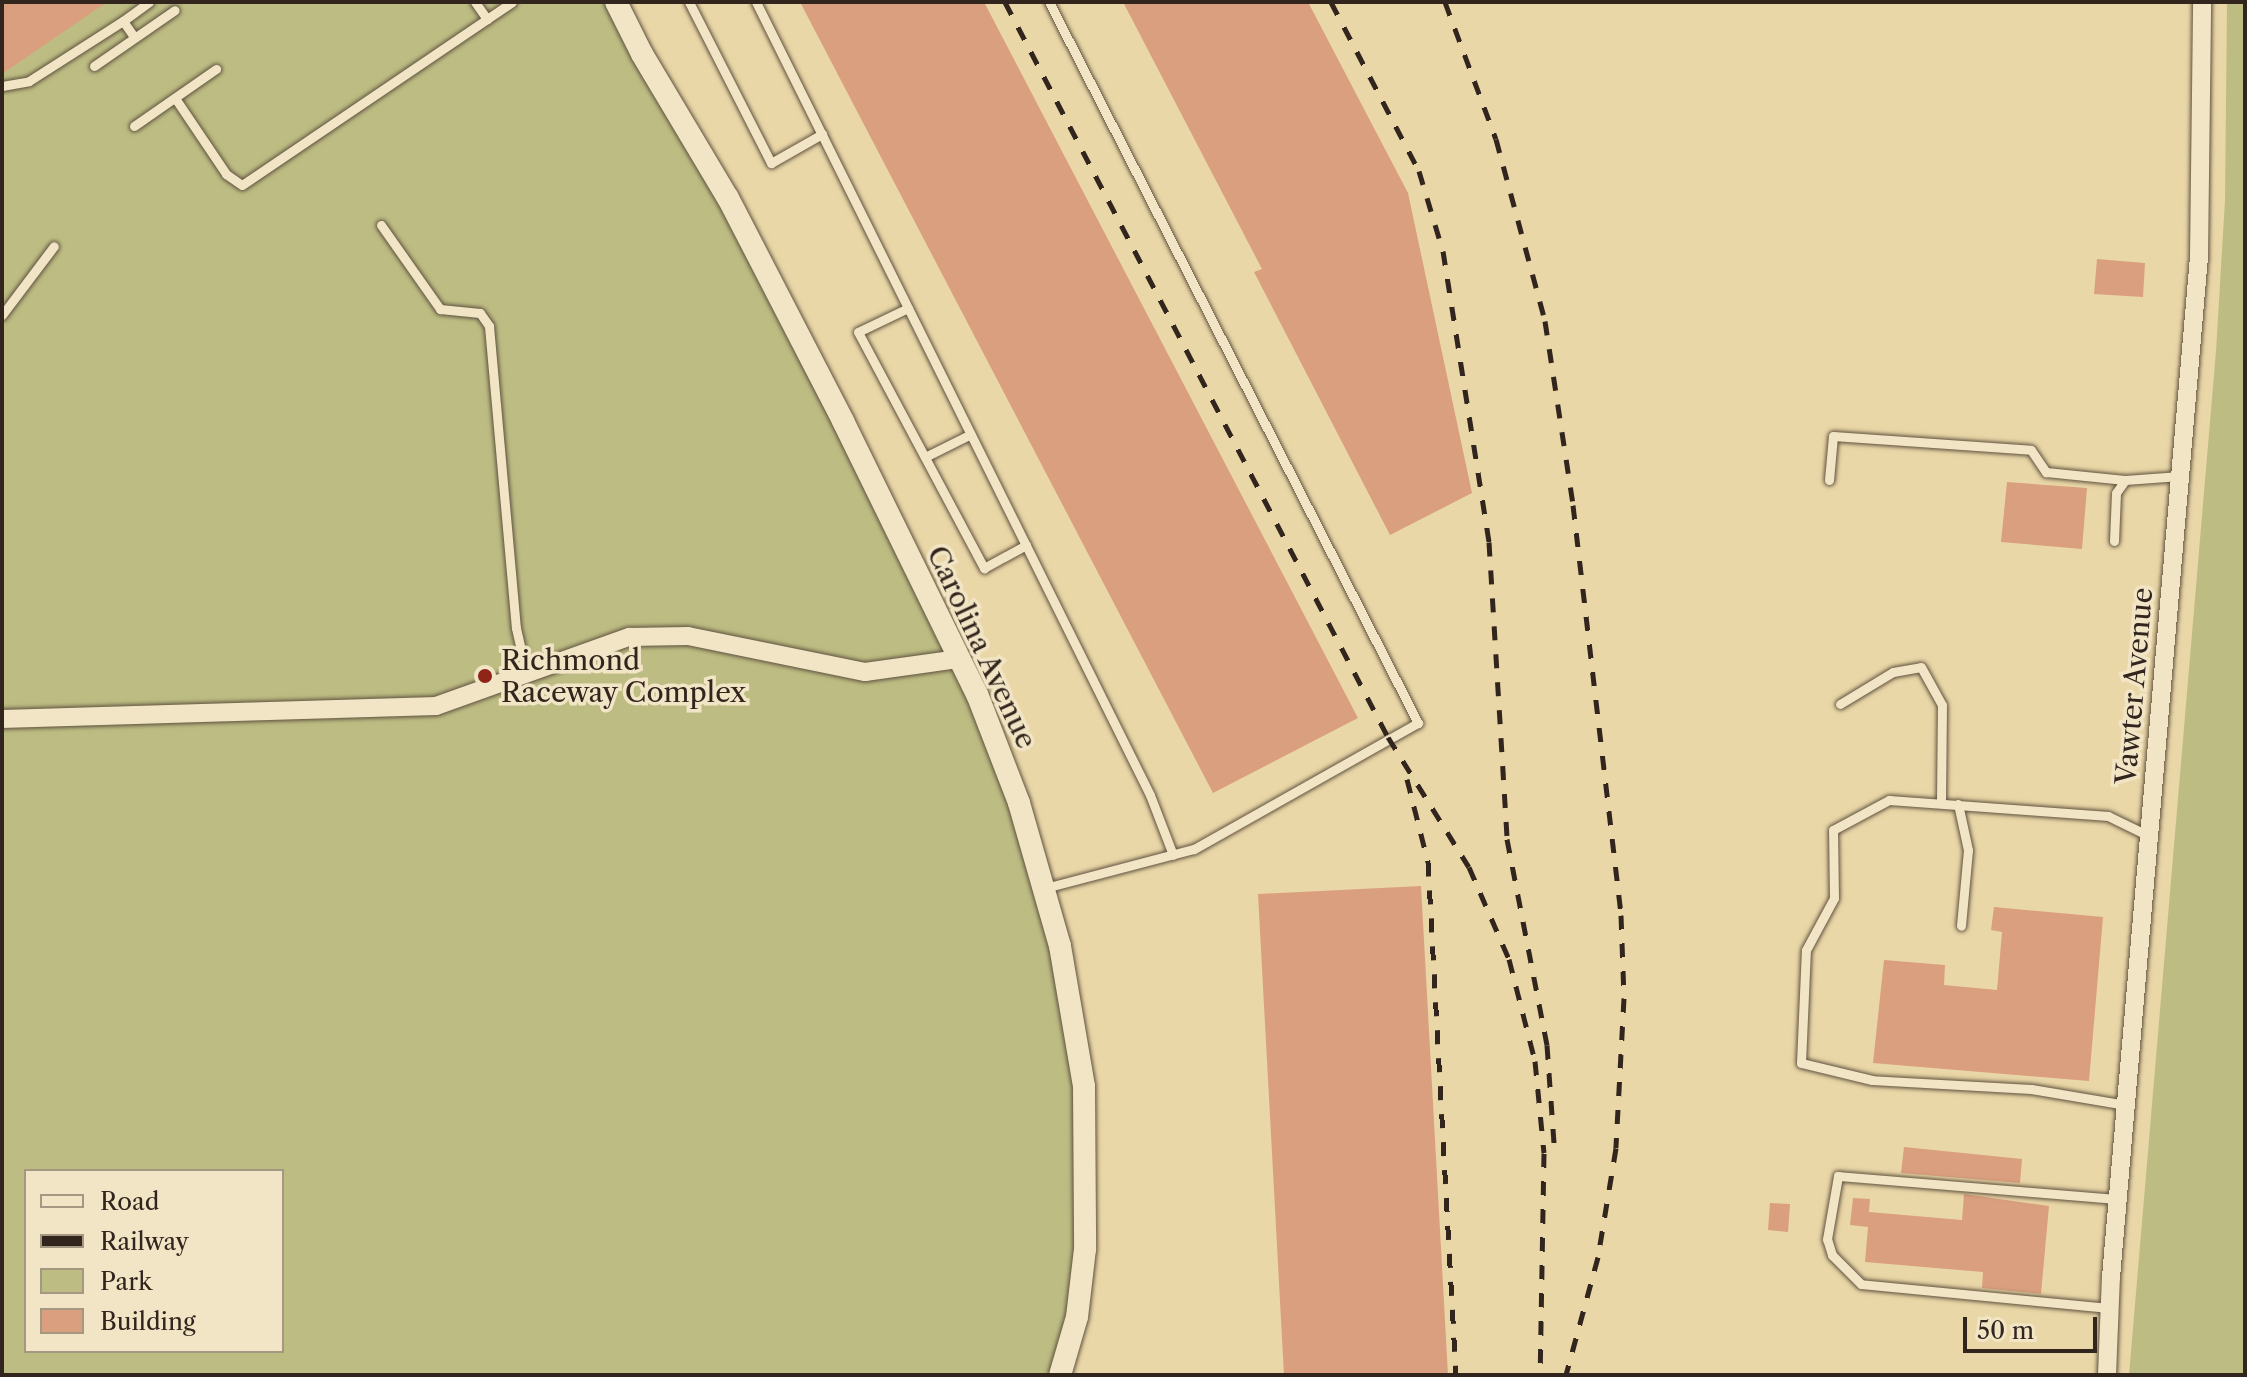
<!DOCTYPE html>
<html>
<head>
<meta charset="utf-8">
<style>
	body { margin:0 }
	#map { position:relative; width:2247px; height:1377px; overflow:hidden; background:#ead7a7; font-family:"Libre Caslon Text",serif }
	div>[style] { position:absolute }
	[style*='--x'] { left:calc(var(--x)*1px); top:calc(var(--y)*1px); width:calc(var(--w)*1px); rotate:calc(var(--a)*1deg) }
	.green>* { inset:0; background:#bdbd83 }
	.building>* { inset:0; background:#da9f7e }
	.roads { filter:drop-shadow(0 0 2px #605240) drop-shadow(0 0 2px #605240) }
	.service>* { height:9px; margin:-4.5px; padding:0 4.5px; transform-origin:4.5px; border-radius:4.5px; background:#f1e5c6 }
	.minor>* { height:18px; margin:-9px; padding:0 9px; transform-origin:9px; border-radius:9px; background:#f1e5c6 }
	.tertiary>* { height:22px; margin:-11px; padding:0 11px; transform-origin:11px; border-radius:11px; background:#f1e5c6 }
	.rail>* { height:5px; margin-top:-2.5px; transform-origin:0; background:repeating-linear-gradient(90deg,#32251d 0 14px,transparent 0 28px) }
	.dots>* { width:22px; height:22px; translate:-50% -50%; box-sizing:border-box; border:4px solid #f1e5c6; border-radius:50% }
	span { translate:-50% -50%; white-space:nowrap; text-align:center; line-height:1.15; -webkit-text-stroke:7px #f1e5c6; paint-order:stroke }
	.street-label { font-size:28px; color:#32251d }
	.poi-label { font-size:28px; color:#32251d }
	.left { translate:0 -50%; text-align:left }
	.frame { position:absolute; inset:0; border:4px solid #32251d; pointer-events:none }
	.legend { position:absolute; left:24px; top:1169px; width:260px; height:184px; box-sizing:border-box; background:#f1e5c6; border:2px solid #a59882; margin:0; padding:10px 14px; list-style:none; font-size:24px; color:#32251d }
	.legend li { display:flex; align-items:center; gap:16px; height:40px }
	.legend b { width:40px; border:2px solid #a59882 }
	.scale { position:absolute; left:1963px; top:1317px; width:134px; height:36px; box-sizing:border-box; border:4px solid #32251d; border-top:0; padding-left:10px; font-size:24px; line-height:28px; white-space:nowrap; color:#32251d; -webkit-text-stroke:6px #f1e5c6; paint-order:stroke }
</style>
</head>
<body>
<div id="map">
	<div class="green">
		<div style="clip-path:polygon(evenodd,2px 2px,616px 2px,959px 659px,1045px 888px,1087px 1141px,1060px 1375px,2px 1375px,2px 2px,26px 1171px,282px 1171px,282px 1351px,26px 1351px,26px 1171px)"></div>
		<div style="clip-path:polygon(2227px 2px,2245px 2px,2245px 1375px,2129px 1375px,2216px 351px,2225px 200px)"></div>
	</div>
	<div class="building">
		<div style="clip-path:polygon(2px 2px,107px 2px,2px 74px)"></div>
		<div style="clip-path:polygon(800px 2px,984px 2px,1358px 718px,1213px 793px)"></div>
		<div style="clip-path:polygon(1123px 2px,1308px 2px,1408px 193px,1472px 493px,1390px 535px,1254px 272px,1262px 269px)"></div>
		<div style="clip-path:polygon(2097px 259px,2145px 263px,2143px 297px,2094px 294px)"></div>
		<div style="clip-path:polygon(2007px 482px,2087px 488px,2082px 549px,2001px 542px)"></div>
		<div style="clip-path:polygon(1421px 886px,1448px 1375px,1284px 1375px,1258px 894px)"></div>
		<div style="clip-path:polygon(1994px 907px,2103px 917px,2089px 1081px,1873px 1063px,1884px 960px,1945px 965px,1944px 985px,1997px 990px,2002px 932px,1991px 930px)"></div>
		<div style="clip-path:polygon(1904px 1147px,2022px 1159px,2020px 1183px,1901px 1173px)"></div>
		<div style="clip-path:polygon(1964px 1194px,2049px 1206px,2041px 1294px,1982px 1288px,1983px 1272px,1865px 1262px,1868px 1227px,1850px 1225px,1853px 1198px,1870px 1199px,1869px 1212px,1962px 1220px)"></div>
		<div style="clip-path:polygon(1770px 1203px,1790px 1204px,1788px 1232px,1768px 1230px)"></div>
	</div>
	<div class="roads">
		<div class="service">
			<div style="--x:475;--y:2;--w:21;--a:55"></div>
			<div style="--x:487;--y:19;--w:30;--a:-34"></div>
			<div style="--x:689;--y:2;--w:181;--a:63"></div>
			<div style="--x:771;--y:163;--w:59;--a:-29.6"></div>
			<div style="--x:756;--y:2;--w:885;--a:63.58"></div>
			<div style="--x:1150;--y:795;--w:64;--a:69"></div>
			<div style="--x:123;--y:21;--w:32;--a:-36"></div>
			<div style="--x:94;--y:66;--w:98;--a:-34.7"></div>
			<div style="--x:2;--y:86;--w:27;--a:-10"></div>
			<div style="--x:29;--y:81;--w:112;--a:-32.6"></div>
			<div style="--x:123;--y:21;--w:19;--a:55"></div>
			<div style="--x:175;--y:98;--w:92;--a:56.1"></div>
			<div style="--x:226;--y:174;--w:19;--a:35"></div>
			<div style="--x:242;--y:185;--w:296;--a:-34.1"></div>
			<div style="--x:134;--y:126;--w:100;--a:-34.8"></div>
			<div style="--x:381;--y:225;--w:103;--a:54.9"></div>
			<div style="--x:440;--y:309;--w:40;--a:5.7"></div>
			<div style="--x:480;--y:313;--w:16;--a:55"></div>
			<div style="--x:489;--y:326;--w:303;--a:84.9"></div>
			<div style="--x:516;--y:628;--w:45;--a:77.2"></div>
			<div style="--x:908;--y:308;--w:55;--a:154.4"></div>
			<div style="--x:858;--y:332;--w:268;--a:61.9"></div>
			<div style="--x:984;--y:568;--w:48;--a:-28.7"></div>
			<div style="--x:2;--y:315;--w:86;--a:-53"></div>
			<div style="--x:925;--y:457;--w:51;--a:-26.6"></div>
			<div style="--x:1829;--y:480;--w:44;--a:-84.8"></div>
			<div style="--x:1833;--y:436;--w:198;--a:4"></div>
			<div style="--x:2031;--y:450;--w:27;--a:56"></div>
			<div style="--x:2046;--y:472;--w:79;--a:5.8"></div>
			<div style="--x:2114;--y:541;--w:48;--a:-87.6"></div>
			<div style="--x:2116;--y:493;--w:16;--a:-55"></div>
			<div style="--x:2125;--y:480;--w:55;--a:-4.2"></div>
			<div style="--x:1840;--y:704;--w:62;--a:-31.1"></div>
			<div style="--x:1893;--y:672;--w:28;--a:-10"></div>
			<div style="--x:1921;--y:667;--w:43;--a:61.1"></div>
			<div style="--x:1942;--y:705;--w:98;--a:90.6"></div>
			<div style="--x:1958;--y:804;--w:47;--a:77.7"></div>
			<div style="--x:1968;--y:850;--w:76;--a:95.3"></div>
			<div style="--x:1045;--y:888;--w:154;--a:-14.7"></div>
			<div style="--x:1194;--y:849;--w:257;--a:-29.4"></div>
			<div style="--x:1418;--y:723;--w:810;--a:-117.1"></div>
			<div style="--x:2126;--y:1105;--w:96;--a:-170.4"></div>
			<div style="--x:2031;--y:1089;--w:159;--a:-176.8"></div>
			<div style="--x:1872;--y:1080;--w:73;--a:-166.5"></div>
			<div style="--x:1801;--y:1063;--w:113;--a:-87.5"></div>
			<div style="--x:1806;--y:950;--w:59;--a:-61.7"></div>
			<div style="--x:1834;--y:898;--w:68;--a:-90.8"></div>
			<div style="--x:1833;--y:830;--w:64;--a:-28.2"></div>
			<div style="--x:1889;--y:800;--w:220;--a:4.2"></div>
			<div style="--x:2108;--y:816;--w:46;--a:26"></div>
			<div style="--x:2109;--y:1308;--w:249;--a:-174.5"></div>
			<div style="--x:1861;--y:1284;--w:41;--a:-135"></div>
			<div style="--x:1832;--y:1255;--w:17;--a:-107"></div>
			<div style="--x:1827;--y:1239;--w:64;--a:-80.1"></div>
			<div style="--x:1838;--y:1176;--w:281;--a:4.7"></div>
		</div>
		<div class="minor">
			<div style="--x:2;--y:719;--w:434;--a:-1.7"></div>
			<div style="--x:436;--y:706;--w:205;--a:-19.7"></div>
			<div style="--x:629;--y:637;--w:59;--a:-1"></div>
			<div style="--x:688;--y:636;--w:181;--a:11.5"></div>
			<div style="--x:865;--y:672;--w:95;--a:-7.9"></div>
			<div style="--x:2107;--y:1375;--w:98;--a:-87.7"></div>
			<div style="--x:2111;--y:1277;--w:1024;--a:-85.07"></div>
			<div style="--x:2199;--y:257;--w:255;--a:-89.3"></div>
		</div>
		<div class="tertiary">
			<div style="--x:616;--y:2;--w:58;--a:63.4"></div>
			<div style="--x:642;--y:54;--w:168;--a:59.2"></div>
			<div style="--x:728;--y:198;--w:251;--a:62.7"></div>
			<div style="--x:843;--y:421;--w:304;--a:63.9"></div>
			<div style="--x:977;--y:694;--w:117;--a:68.9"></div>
			<div style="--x:1019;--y:803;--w:149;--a:74"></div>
			<div style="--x:1060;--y:946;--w:142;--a:80.3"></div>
			<div style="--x:1084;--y:1086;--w:163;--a:89.6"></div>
			<div style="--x:1085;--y:1249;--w:68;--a:96.7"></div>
			<div style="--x:1077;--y:1317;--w:60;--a:106.3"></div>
		</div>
	</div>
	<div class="rail">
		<div style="--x:1005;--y:2;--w:829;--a:62.48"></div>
		<div style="--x:1388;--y:737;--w:153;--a:58.1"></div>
		<div style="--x:1469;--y:867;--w:100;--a:66.5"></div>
		<div style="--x:1509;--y:959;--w:105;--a:75.7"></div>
		<div style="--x:1535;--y:1061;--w:92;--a:84.4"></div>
		<div style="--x:1544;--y:1153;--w:222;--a:91"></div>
		<div style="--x:1331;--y:2;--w:191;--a:62.5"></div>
		<div style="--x:1419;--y:171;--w:84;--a:73.3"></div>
		<div style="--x:1443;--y:251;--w:295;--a:81"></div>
		<div style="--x:1489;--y:542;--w:298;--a:86.5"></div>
		<div style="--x:1507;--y:839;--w:210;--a:79"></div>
		<div style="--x:1547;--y:1045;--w:111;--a:85.9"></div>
		<div style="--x:1445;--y:2;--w:146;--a:69.6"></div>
		<div style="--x:1496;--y:139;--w:188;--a:74.9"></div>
		<div style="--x:1545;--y:321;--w:186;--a:81.3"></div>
		<div style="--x:1573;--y:505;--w:413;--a:83.3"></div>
		<div style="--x:1621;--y:915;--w:83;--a:87.9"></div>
		<div style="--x:1624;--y:998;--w:150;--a:93.1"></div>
		<div style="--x:1616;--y:1148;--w:110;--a:99.4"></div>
		<div style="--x:1598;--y:1257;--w:122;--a:105.2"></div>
		<div style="--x:1407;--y:779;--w:86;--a:75.8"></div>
		<div style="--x:1428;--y:862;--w:514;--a:86.88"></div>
	</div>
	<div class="dots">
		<div style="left:485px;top:676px;background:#8f2418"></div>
	</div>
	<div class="street-label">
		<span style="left:982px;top:647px;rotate:65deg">Carolina Avenue</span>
		<span style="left:2134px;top:686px;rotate:-85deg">Vawter Avenue</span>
	</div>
	<div class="poi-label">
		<span class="left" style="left:501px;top:676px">Richmond<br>Raceway Complex</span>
	</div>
	<div class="frame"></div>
	<ul class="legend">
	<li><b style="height:10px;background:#f1e5c6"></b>Road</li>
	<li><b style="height:10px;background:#32251d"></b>Railway</li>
	<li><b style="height:22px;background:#bdbd83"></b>Park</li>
	<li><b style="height:22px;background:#da9f7e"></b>Building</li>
	</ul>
	<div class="scale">50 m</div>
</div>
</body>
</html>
